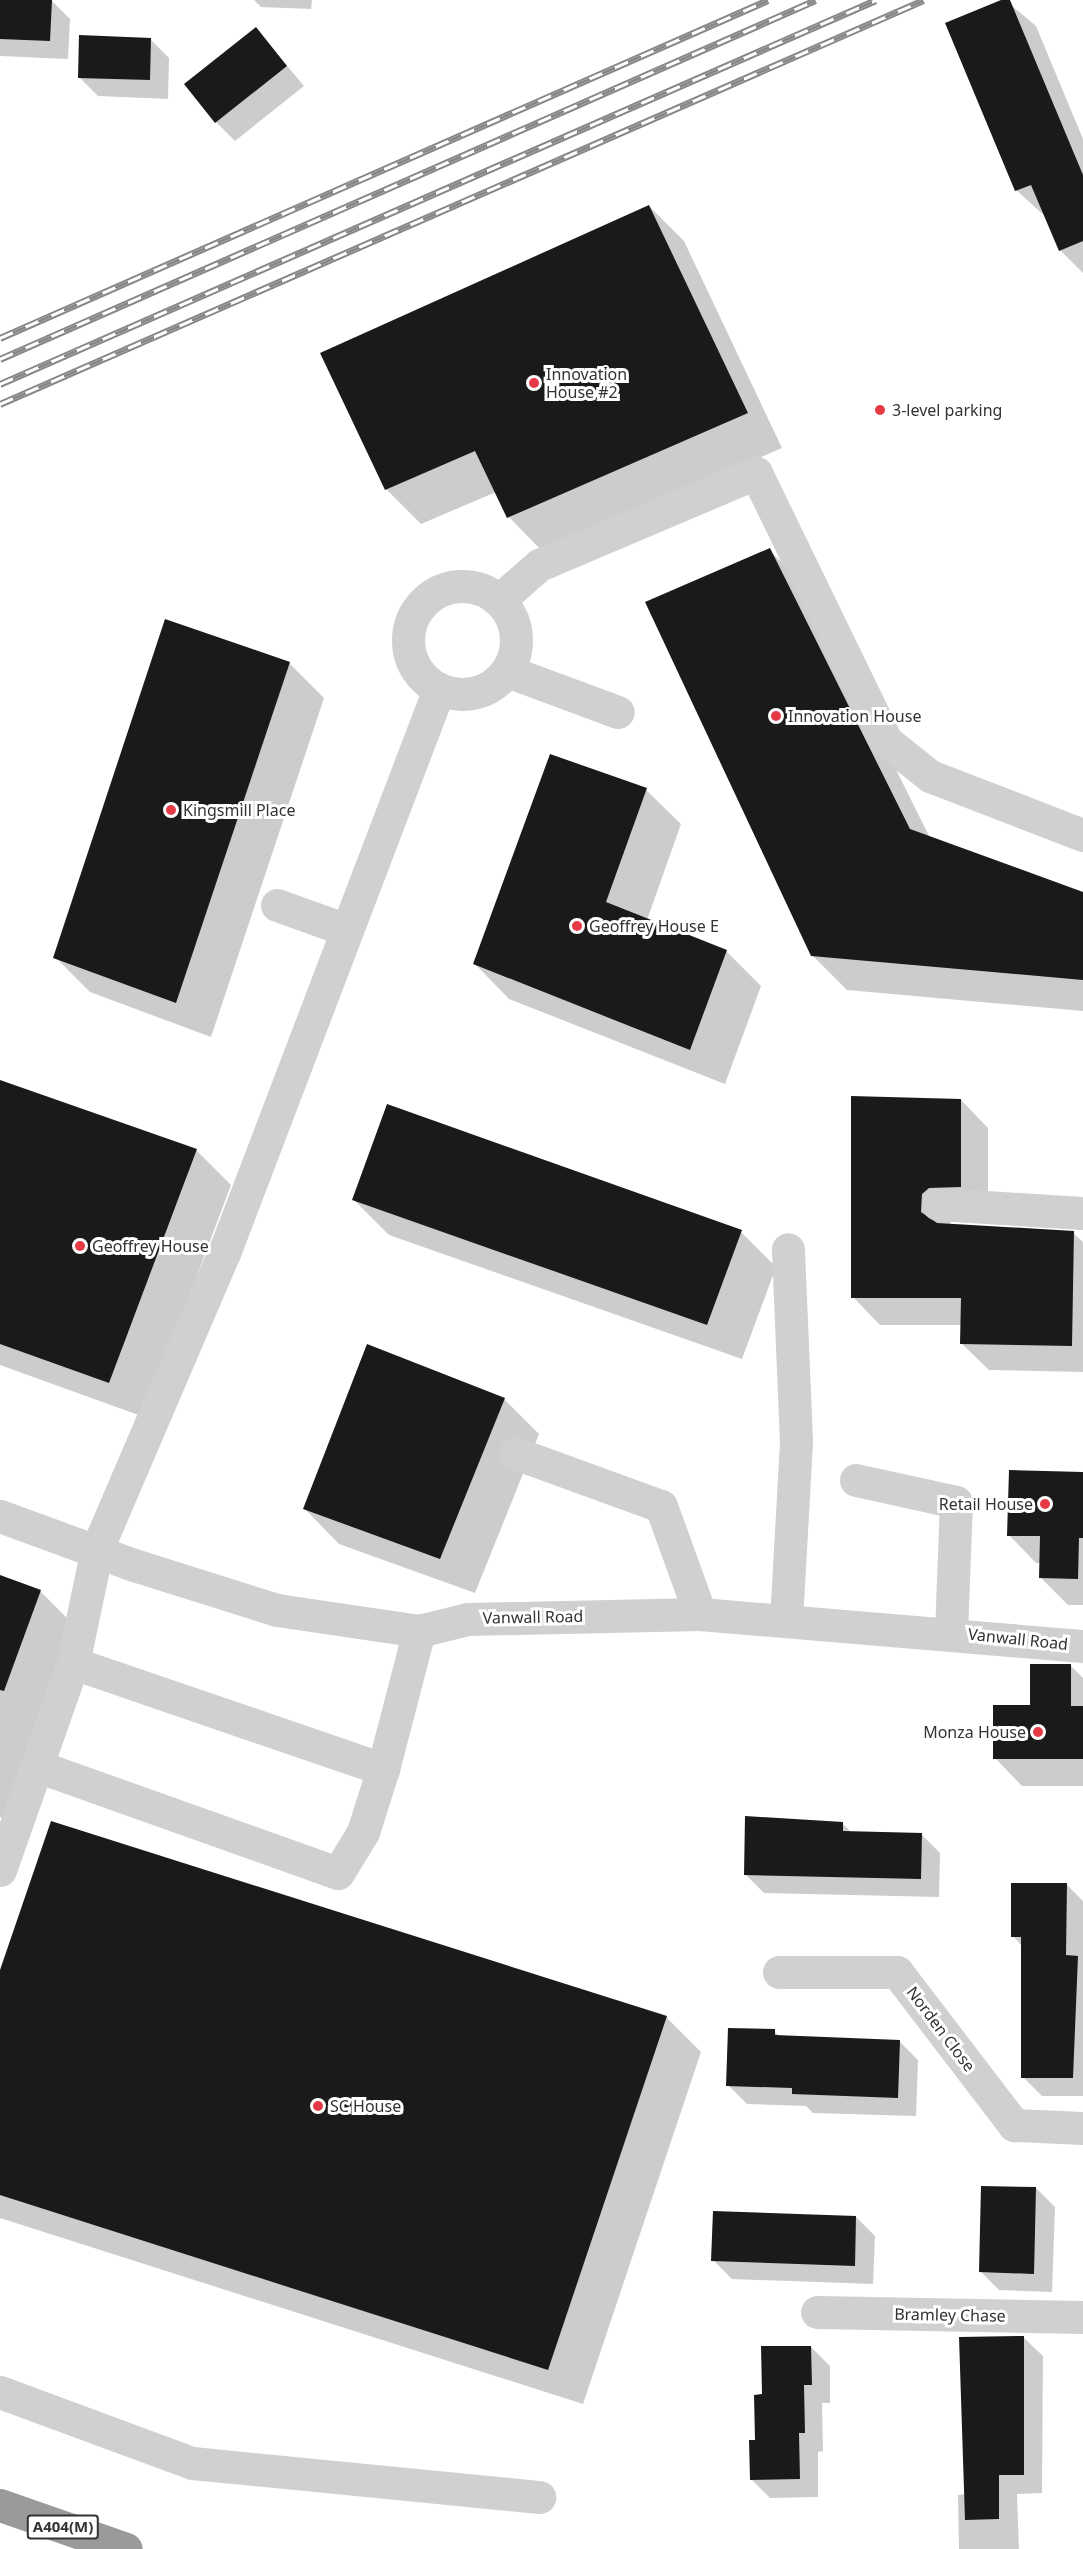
<!DOCTYPE html>
<html>
<head>
<meta charset="utf-8">
<style>
	body { margin:0 }
	#map { position:relative; width:1083px; height:2549px; overflow:hidden; background:#fff; font-family:"Noto Sans",sans-serif }
	div>[style] { position:absolute }
	[style*='--x'] { left:calc(var(--x)*1px); top:calc(var(--y)*1px); width:calc(var(--w)*1px); rotate:calc(var(--a)*1deg) }
	.shadow>* { inset:0; background:#0003 }
	.building>* { inset:0; background:#1a1a1a }
	.minor>* { height:33px; margin:-16.5px; padding:0 16.5px; transform-origin:16.5px; border-radius:16.5px; background:#d0d0d0 }
	.minor>.ring { margin:-16.5px; padding:0; box-sizing:content-box; background:none; border:33px solid #d0d0d0; border-radius:50% }
	.highway>* { height:33px; margin:-16.5px; padding:0 16.5px; transform-origin:16.5px; border-radius:16.5px; background:#9a9a9a }
	.rail>* { height:7px; margin-top:-3.5px; transform-origin:0; background:repeating-linear-gradient(90deg,#fff 0 14px,#888 0 28px); box-sizing:border-box; border-block:2px solid #888 }
	.dots>* { width:16px; height:16px; translate:-50% -50%; box-sizing:border-box; border:3px solid #fff; border-radius:50% }
	span { translate:-50% -50%; white-space:nowrap; text-align:center; line-height:1.15; -webkit-text-stroke:6px #fff; paint-order:stroke }
	.shield-label span { padding:2px 4px; background:#fff; border:2px solid; border-radius:4px; -webkit-text-stroke-width:0 }
	.shield-label { font-size:15px; color:#333; font-weight:700 }
	.poi-label { font-size:16px; color:#333 }
	.left { translate:0 -50%; text-align:left }
	.right { translate:-100% -50%; text-align:right }
	.street-label { font-size:16px; color:#333 }
</style>
</head>
<body>
<div id="map">
	<div class="shadow">
		<div style="clip-path:polygon(0 0,51px 0,70px 19px,68px 59px,0 56px)"></div>
		<div style="clip-path:polygon(254px 0,312px 0,311px 9px,261px 7px)"></div>
		<div style="clip-path:polygon(1005px 0,1036px 26px,1083px 139px,1083px 273px,1060px 250px,1046px 217px,1016px 190px)"></div>
		<div style="clip-path:polygon(256px 29px,304px 86px,235px 141px,216px 122px)"></div>
		<div style="clip-path:polygon(151px 40px,169px 58px,168px 99px,98px 96px,79px 77px)"></div>
		<div style="clip-path:polygon(649px 206px,684px 241px,782px 448px,543px 552px,509px 517px,496px 492px,421px 524px,386px 489px)"></div>
		<div style="clip-path:polygon(769px 550px,804px 584px,930px 838px,1083px 894px,1083px 1011px,847px 990px,812px 955px)"></div>
		<div style="clip-path:polygon(289px 663px,324px 698px,211px 1037px,90px 992px,55px 957px)"></div>
		<div style="clip-path:polygon(646px 790px,681px 824px,647px 920px,726px 951px,761px 986px,725px 1084px,509px 999px,475px 964px)"></div>
		<div style="clip-path:polygon(0 1081px,196px 1150px,231px 1185px,144px 1417px,0 1365px)"></div>
		<div style="clip-path:polygon(961px 1100px,988px 1128px,988px 1214px,957px 1214px,949px 1225px,1073px 1233px,1083px 1242px,1083px 1372px,989px 1370px,961px 1343px,962px 1325px,880px 1325px,853px 1297px)"></div>
		<div style="clip-path:polygon(354px 1200px,741px 1232px,776px 1267px,742px 1359px,389px 1235px)"></div>
		<div style="clip-path:polygon(504px 1399px,539px 1434px,475px 1593px,339px 1544px,305px 1509px)"></div>
		<div style="clip-path:polygon(1083px 1474px,1083px 1605px,1068px 1605px,1041px 1578px,1041px 1563px,1036px 1563px,1009px 1535px)"></div>
		<div style="clip-path:polygon(0 1576px,40px 1591px,75px 1626px,4px 1818px,0 1817px)"></div>
		<div style="clip-path:polygon(1070px 1665px,1083px 1678px,1083px 1786px,1022px 1786px,995px 1758px,1031px 1706px)"></div>
		<div style="clip-path:polygon(843px 1824px,852px 1833px,921px 1834px,940px 1853px,939px 1897px,764px 1893px,745px 1874px)"></div>
		<div style="clip-path:polygon(1066px 1884px,1083px 1901px,1083px 2096px,1042px 2096px,1023px 2077px,1022px 1946px,1013px 1936px)"></div>
		<div style="clip-path:polygon(0 1974px,666px 2017px,701px 2052px,583px 2404px,0 2218px)"></div>
		<div style="clip-path:polygon(774px 2031px,780px 2037px,899px 2041px,918px 2060px,916px 2116px,813px 2113px,806px 2106px,747px 2104px,728px 2085px)"></div>
		<div style="clip-path:polygon(1036px 2188px,1055px 2207px,1052px 2292px,999px 2290px,980px 2271px)"></div>
		<div style="clip-path:polygon(856px 2217px,875px 2236px,873px 2284px,732px 2279px,713px 2260px)"></div>
		<div style="clip-path:polygon(1024px 2338px,1043px 2356px,1042px 2493px,1017px 2494px,1019px 2549px,959px 2549px,958px 2495px,966px 2494px)"></div>
		<div style="clip-path:polygon(811px 2347px,830px 2366px,830px 2403px,822px 2403px,823px 2451px,818px 2452px,818px 2497px,770px 2498px,751px 2479px,763px 2396px)"></div>
	</div>
	<div class="building">
		<div style="clip-path:polygon(0 0,52px 0,50px 41px,0 39px)"></div>
		<div style="clip-path:polygon(1001px 0,1010px 0,1083px 175px,1083px 241px,1059px 251px,1031px 185px,1015px 191px,945px 23px)"></div>
		<div style="clip-path:polygon(256px 27px,287px 66px,215px 123px,184px 84px)"></div>
		<div style="clip-path:polygon(79px 35px,151px 38px,150px 80px,78px 78px)"></div>
		<div style="clip-path:polygon(649px 205px,748px 413px,507px 518px,475px 451px,385px 490px,320px 353px)"></div>
		<div style="clip-path:polygon(770px 548px,910px 829px,1083px 892px,1083px 980px,811px 956px,645px 602px)"></div>
		<div style="clip-path:polygon(165px 619px,290px 662px,176px 1003px,53px 958px)"></div>
		<div style="clip-path:polygon(550px 754px,647px 788px,606px 902px,727px 950px,690px 1050px,473px 964px)"></div>
		<div style="clip-path:polygon(0 1080px,197px 1149px,109px 1383px,0 1344px)"></div>
		<div style="clip-path:polygon(851px 1096px,961px 1099px,961px 1187px,929px 1188px,922px 1194px,921px 1212px,937px 1223px,1074px 1231px,1072px 1346px,960px 1344px,961px 1298px,851px 1298px)"></div>
		<div style="clip-path:polygon(387px 1104px,742px 1230px,707px 1325px,352px 1200px)"></div>
		<div style="clip-path:polygon(367px 1344px,505px 1398px,440px 1559px,303px 1509px)"></div>
		<div style="clip-path:polygon(1009px 1470px,1083px 1472px,1083px 1538px,1079px 1538px,1078px 1579px,1039px 1578px,1040px 1536px,1007px 1536px)"></div>
		<div style="clip-path:polygon(0 1575px,41px 1590px,4px 1691px,0 1690px)"></div>
		<div style="clip-path:polygon(1030px 1664px,1071px 1664px,1071px 1706px,1083px 1706px,1083px 1759px,993px 1759px,993px 1705px,1030px 1705px)"></div>
		<div style="clip-path:polygon(745px 1816px,843px 1822px,843px 1831px,922px 1833px,921px 1879px,744px 1875px)"></div>
		<div style="clip-path:polygon(51px 1821px,667px 2016px,548px 2370px,0 2195px,0 1970px)"></div>
		<div style="clip-path:polygon(1011px 1883px,1067px 1883px,1066px 1955px,1078px 1956px,1073px 2078px,1021px 2078px,1021px 1937px,1011px 1937px)"></div>
		<div style="clip-path:polygon(728px 2028px,775px 2029px,775px 2035px,900px 2040px,898px 2098px,792px 2094px,792px 2088px,726px 2086px)"></div>
		<div style="clip-path:polygon(981px 2186px,1036px 2187px,1034px 2274px,979px 2272px)"></div>
		<div style="clip-path:polygon(713px 2211px,856px 2216px,855px 2266px,711px 2261px)"></div>
		<div style="clip-path:polygon(1024px 2336px,1024px 2475px,999px 2475px,999px 2519px,965px 2520px,959px 2337px)"></div>
		<div style="clip-path:polygon(761px 2346px,811px 2346px,812px 2385px,804px 2385px,805px 2433px,799px 2433px,800px 2479px,750px 2480px,749px 2440px,755px 2440px,754px 2395px,762px 2394px)"></div>
	</div>
	<div class="minor">
		<div class="ring" style="left:408px;top:586px;width:75px;height:75px"></div>
		<div style="--x:499;--y:600;--w:53;--a:-41.2"></div>
		<div style="--x:539;--y:565;--w:236;--a:-23"></div>
		<div style="--x:756;--y:473;--w:298;--a:64.1"></div>
		<div style="--x:886;--y:741;--w:56;--a:38.5"></div>
		<div style="--x:930;--y:776;--w:164;--a:21.1"></div>
		<div style="--x:507;--y:671;--w:118;--a:20.3"></div>
		<div style="--x:277;--y:905;--w:74;--a:19.7"></div>
		<div style="--x:938;--y:1204;--w:145;--a:3.6"></div>
		<div style="--x:515;--y:1453;--w:155;--a:20"></div>
		<div style="--x:661;--y:1506;--w:115;--a:70.1"></div>
		<div style="--x:856;--y:1480;--w:102;--a:12.4"></div>
		<div style="--x:956;--y:1502;--w:130;--a:92.2"></div>
		<div style="--x:0;--y:1516;--w:143;--a:20.1"></div>
		<div style="--x:134;--y:1565;--w:150;--a:17.5"></div>
		<div style="--x:277;--y:1610;--w:144;--a:8.4"></div>
		<div style="--x:419;--y:1631;--w:49;--a:-14"></div>
		<div style="--x:467;--y:1619;--w:233;--a:-1.2"></div>
		<div style="--x:700;--y:1614;--w:384;--a:4.8"></div>
		<div style="--x:786;--y:1621;--w:180;--a:-86.8"></div>
		<div style="--x:796;--y:1441;--w:192;--a:-92.4"></div>
		<div style="--x:73;--y:1663;--w:328;--a:18.9"></div>
		<div style="--x:37;--y:1766;--w:319;--a:19.6"></div>
		<div style="--x:338;--y:1873;--w:48;--a:-58.6"></div>
		<div style="--x:363;--y:1832;--w:66;--a:-72.4"></div>
		<div style="--x:383;--y:1769;--w:143;--a:-75.4"></div>
		<div style="--x:0;--y:1870;--w:219;--a:-70.6"></div>
		<div style="--x:73;--y:1663;--w:116;--a:-78.1"></div>
		<div style="--x:97;--y:1549;--w:322;--a:-66.8"></div>
		<div style="--x:224;--y:1253;--w:604;--a:-69.13"></div>
		<div style="--x:779;--y:1972;--w:118;--a:0"></div>
		<div style="--x:897;--y:1972;--w:193;--a:52.6"></div>
		<div style="--x:1014;--y:2125;--w:69;--a:2.5"></div>
		<div style="--x:817;--y:2312;--w:266;--a:1.1"></div>
		<div style="--x:0;--y:2392;--w:205;--a:20.3"></div>
		<div style="--x:192;--y:2463;--w:349;--a:5.6"></div>
	</div>
	<div class="highway">
		<div style="--x:0;--y:2505;--w:133;--a:19.2"></div>
	</div>
	<div class="rail">
		<div style="--x:0;--y:338;--w:839;--a:-23.75"></div>
		<div style="--x:0;--y:359;--w:891;--a:-23.75"></div>
		<div style="--x:0;--y:384;--w:956;--a:-23.67"></div>
		<div style="--x:0;--y:404;--w:1008;--a:-23.62"></div>
	</div>
	<div class="dots">
		<div style="left:534px;top:383px;background:#e63946"></div>
		<div style="left:880px;top:410px;background:#e63946"></div>
		<div style="left:776px;top:716px;background:#e63946"></div>
		<div style="left:171px;top:810px;background:#e63946"></div>
		<div style="left:577px;top:926px;background:#e63946"></div>
		<div style="left:80px;top:1246px;background:#e63946"></div>
		<div style="left:1045px;top:1504px;background:#e63946"></div>
		<div style="left:1038px;top:1732px;background:#e63946"></div>
		<div style="left:318px;top:2106px;background:#e63946"></div>
	</div>
	<div class="shield-label">
		<span style="left:63px;top:2527px">A404(M)</span>
	</div>
	<div class="poi-label">
		<span class="left" style="left:546px;top:383px">Innovation<br>House #2</span>
		<span class="left" style="left:892px;top:410px">3-level parking</span>
		<span class="left" style="left:788px;top:716px">Innovation House</span>
		<span class="left" style="left:183px;top:810px">Kingsmill Place</span>
		<span class="left" style="left:589px;top:926px">Geoffrey House E</span>
		<span class="left" style="left:92px;top:1246px">Geoffrey House</span>
		<span class="right" style="left:1033px;top:1504px">Retail House</span>
		<span class="right" style="left:1026px;top:1732px">Monza House</span>
		<span class="left" style="left:330px;top:2106px">SC House</span>
	</div>
	<div class="street-label">
		<span style="left:533px;top:1617px;rotate:-1deg">Vanwall Road</span>
		<span style="left:1018px;top:1639px;rotate:6deg">Vanwall Road</span>
		<span style="left:941px;top:2029px;rotate:53deg">Norden Close</span>
		<span style="left:950px;top:2315px;rotate:1deg">Bramley Chase</span>
	</div>
</div>
</body>
</html>
